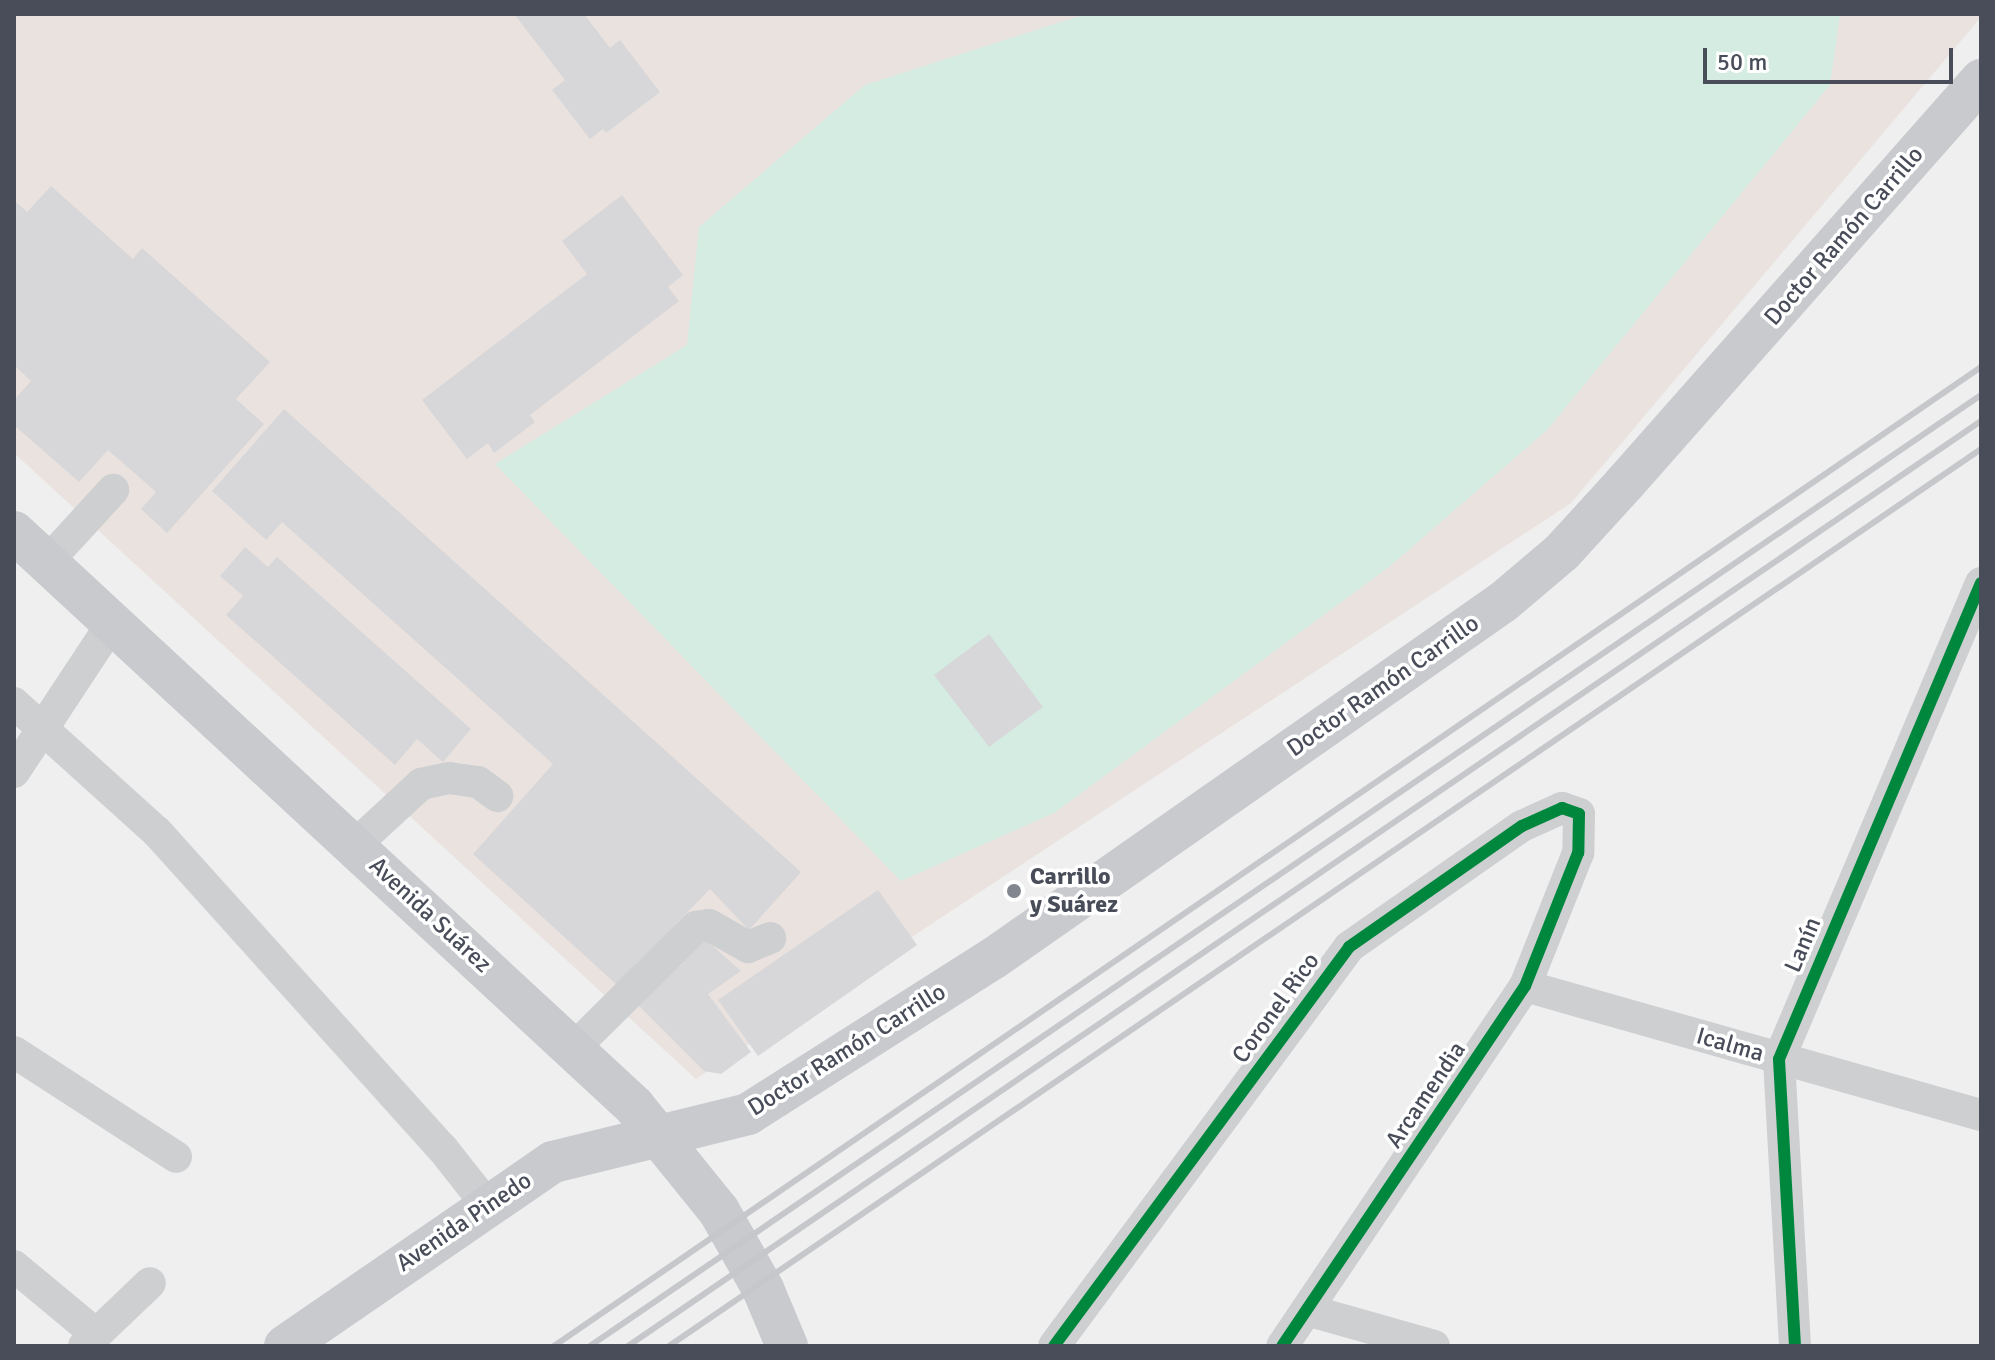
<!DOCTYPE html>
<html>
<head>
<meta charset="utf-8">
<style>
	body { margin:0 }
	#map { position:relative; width:1995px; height:1360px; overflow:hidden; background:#efefef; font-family:Signika,sans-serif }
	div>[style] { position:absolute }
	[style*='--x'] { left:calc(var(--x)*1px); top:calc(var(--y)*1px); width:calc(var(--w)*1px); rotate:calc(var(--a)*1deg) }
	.medical>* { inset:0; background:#eae2de }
	.green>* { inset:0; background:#d5ece3 }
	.building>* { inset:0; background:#d7d7d9 }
	.minor>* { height:32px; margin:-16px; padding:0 16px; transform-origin:16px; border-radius:16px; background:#cdcfd1 }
	.major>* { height:42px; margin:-21px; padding:0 21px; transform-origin:21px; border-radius:21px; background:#c8cace }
	.rail>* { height:6px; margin:-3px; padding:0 3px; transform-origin:3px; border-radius:3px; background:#c6c7ca }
	.cycleway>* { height:12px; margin:-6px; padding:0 6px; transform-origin:6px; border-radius:6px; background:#00873e }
	.dots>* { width:22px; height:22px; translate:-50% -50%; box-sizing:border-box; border:4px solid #fff; border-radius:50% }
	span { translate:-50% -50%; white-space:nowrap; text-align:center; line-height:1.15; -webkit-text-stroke:7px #fff; paint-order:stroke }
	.street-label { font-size:24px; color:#484d59 }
	.poi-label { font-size:24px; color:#484d59; font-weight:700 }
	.left { translate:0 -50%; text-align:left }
	.frame { position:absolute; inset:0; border:16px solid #484d59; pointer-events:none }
	.scale { position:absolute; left:1703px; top:48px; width:250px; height:36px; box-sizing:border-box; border:4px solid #484d59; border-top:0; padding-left:10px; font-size:24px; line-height:28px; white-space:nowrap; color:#484d59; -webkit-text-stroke:6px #fff; paint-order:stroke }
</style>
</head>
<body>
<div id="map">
	<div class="medical">
		<div style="clip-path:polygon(14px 14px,1981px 14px,1981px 17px,1571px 503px,696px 1079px,14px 453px)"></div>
	</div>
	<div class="green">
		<div style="clip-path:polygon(1086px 14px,1840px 14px,1830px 85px,1547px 430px,1389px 567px,1054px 813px,901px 881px,495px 464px,687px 345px,699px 227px,865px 85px)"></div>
	</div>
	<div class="building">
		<div style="clip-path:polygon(514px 14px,584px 14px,610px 48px,620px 40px,660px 92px,606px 133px,603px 129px,590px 139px,552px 90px,565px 80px)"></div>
		<div style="clip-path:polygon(51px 186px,133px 259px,142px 248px,270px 362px,236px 399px,264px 424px,167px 533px,141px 509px,156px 492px,108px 450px,79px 482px,14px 425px,14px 400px,31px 381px,14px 365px,14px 200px,27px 212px)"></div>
		<div style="clip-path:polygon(622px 195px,683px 275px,668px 287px,679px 301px,530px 415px,535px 422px,494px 453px,488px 443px,467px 459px,422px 400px,587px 274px,562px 241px)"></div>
		<div style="clip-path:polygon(284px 409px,801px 872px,749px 930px,710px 889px,617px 985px,473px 854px,553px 764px,282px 522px,266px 540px,212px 491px)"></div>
		<div style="clip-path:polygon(245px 547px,268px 567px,277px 557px,471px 729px,443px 762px,417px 739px,395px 765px,226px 615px,243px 596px,220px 576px)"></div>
		<div style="clip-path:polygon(989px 634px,1043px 707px,989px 747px,934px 675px)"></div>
		<div style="clip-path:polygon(878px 890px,917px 945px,758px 1056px,718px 1000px)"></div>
		<div style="clip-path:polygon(704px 938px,741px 971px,708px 994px,751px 1052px,721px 1074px,704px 1071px,636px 1003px,674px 960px,680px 966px)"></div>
	</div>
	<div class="minor">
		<div style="--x:47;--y:562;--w:98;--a:-47.5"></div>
		<div style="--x:14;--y:703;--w:193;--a:42.1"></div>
		<div style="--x:157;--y:832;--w:426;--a:48"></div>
		<div style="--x:442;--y:1148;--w:73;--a:51.7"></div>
		<div style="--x:14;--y:772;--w:180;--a:-56.6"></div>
		<div style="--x:355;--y:845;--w:90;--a:-42.7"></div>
		<div style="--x:421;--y:784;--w:29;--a:-12"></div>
		<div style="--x:449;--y:778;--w:29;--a:8"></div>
		<div style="--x:478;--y:782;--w:24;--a:36"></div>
		<div style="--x:1525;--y:986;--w:474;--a:15.8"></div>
		<div style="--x:574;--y:1048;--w:172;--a:-44.8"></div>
		<div style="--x:696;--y:927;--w:13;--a:-9"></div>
		<div style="--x:709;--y:925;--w:45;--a:29.4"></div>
		<div style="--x:748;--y:947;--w:24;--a:-22"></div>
		<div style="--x:14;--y:1052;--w:193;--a:32.9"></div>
		<div style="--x:14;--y:1266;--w:107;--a:39.7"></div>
		<div style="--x:1307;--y:1310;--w:132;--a:15.8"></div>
		<div style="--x:84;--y:1346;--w:91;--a:-43.7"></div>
		<div style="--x:1054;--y:1346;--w:496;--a:-53.5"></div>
		<div style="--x:1349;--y:947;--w:211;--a:-35"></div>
		<div style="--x:1522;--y:826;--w:44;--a:-24.2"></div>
		<div style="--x:1562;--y:808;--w:18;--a:19"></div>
		<div style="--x:1579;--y:814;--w:39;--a:91"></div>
		<div style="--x:1578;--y:853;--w:143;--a:111.7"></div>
		<div style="--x:1525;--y:986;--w:434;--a:124"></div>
		<div style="--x:1795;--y:1346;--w:287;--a:-93.2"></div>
		<div style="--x:1779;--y:1059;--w:517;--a:-67.01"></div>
	</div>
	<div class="major">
		<div style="--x:14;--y:532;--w:845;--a:42.79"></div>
		<div style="--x:634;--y:1106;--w:135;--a:51"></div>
		<div style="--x:719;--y:1211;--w:90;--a:60.6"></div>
		<div style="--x:763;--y:1289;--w:62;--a:67.2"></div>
		<div style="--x:285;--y:1346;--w:325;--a:-34.5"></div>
		<div style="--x:553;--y:1162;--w:201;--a:-13.8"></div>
		<div style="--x:748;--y:1114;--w:291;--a:-32.4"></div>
		<div style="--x:994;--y:958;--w:621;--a:-34.97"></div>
		<div style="--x:1503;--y:602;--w:77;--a:-40.3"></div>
		<div style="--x:1562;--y:552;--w:93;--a:-47.6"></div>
		<div style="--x:1625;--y:483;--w:538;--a:-48.54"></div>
	</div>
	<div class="rail">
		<div style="--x:554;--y:1346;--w:1731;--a:-34.45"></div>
		<div style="--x:590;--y:1346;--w:1685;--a:-34.36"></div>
		<div style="--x:628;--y:1346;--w:1639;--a:-34.36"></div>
		<div style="--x:669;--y:1346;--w:1589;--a:-34.36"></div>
	</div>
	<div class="cycleway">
		<div style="--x:1054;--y:1346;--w:496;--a:-53.5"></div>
		<div style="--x:1349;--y:947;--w:211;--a:-35"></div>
		<div style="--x:1522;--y:826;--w:44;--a:-24.2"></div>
		<div style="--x:1562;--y:808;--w:18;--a:19"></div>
		<div style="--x:1579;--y:814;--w:39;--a:91"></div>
		<div style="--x:1578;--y:853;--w:143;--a:111.7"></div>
		<div style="--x:1525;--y:986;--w:434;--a:124"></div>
		<div style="--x:1795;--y:1346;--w:287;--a:-93.2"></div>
		<div style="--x:1779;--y:1059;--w:517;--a:-67.01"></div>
	</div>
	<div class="dots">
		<div style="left:1014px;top:891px;background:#82868e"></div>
	</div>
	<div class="street-label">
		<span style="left:1844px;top:236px;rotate:-49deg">Doctor Ramón Carrillo</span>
		<span style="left:1383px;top:686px;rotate:-35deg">Doctor Ramón Carrillo</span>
		<span style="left:430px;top:915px;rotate:43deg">Avenida Suárez</span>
		<span style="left:1803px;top:945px;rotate:-67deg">Lanín</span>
		<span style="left:1276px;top:1008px;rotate:-54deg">Coronel Rico</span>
		<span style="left:1730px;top:1045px;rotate:16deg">Icalma</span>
		<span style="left:847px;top:1050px;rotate:-32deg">Doctor Ramón Carrillo</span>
		<span style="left:1426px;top:1095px;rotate:-56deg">Arcamendia</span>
		<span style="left:464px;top:1222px;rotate:-34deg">Avenida Pinedo</span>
	</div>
	<div class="poi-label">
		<span class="left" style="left:1030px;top:891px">Carrillo<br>y Suárez</span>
	</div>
	<div class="frame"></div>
	<div class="scale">50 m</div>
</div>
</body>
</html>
